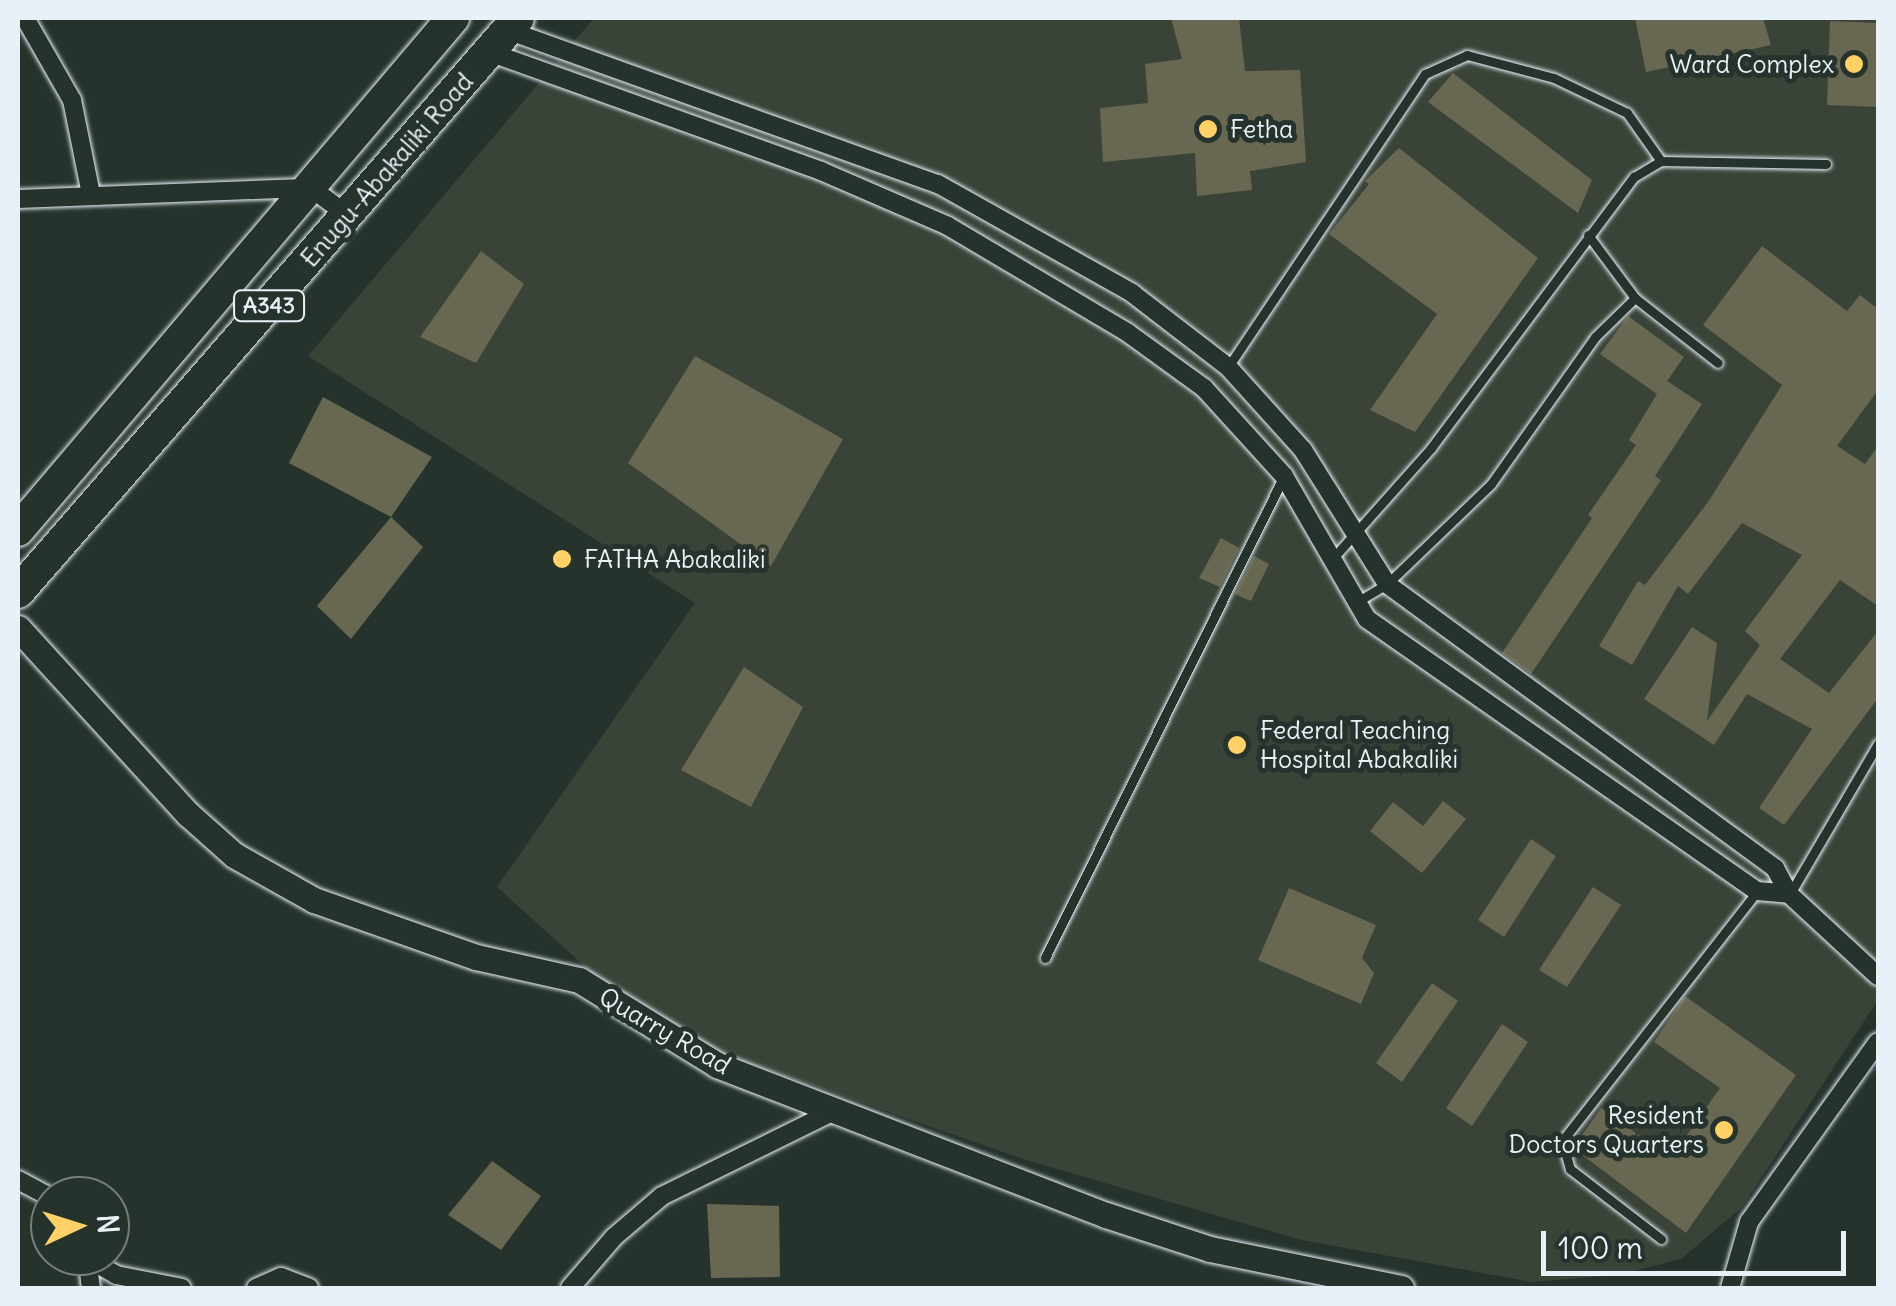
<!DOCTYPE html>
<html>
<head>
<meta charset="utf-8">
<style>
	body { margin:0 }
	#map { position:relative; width:1896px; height:1306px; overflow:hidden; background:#26332d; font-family:Delius,sans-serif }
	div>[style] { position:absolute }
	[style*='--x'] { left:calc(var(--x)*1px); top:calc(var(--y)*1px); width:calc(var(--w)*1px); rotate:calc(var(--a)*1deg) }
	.built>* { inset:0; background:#3a4338 }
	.building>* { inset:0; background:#686852 }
	.roads { filter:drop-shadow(0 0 2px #e8f1f8) drop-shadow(0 0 2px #e8f1f8) }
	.lane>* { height:9px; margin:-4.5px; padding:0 4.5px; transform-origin:4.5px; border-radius:4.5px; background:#26332d }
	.street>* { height:18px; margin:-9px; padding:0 9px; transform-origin:9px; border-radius:9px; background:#26332d }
	.secondary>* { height:25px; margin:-12.5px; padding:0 12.5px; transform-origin:12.5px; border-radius:12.5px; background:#26332d }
	.highway>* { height:32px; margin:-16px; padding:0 16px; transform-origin:16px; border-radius:16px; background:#26332d }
	.dots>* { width:28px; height:28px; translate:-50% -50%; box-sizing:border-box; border:5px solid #26332d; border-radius:50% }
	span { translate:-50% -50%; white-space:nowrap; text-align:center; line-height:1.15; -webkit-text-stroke:10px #26332d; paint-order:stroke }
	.shield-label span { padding:2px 8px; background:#26332d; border:2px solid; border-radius:8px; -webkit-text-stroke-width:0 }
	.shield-label { font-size:22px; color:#e8f1f8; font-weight:700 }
	.poi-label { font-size:25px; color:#e8f1f8 }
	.right { translate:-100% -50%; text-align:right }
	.left { translate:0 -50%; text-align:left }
	.street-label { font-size:25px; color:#e8f1f8 }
	.frame { position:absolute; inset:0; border:20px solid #e8f1f8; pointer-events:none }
	.north { position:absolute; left:30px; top:1176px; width:100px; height:100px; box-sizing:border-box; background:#26332d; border:2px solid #747f7e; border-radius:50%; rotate:86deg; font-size:28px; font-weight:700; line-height:40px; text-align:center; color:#e8f1f8 }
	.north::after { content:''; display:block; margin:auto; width:35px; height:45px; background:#ffd166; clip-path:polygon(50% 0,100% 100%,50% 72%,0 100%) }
	.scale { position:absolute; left:1541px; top:1231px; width:305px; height:45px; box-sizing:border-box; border:5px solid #e8f1f8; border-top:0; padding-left:12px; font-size:30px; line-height:35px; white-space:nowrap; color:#e8f1f8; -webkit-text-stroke:8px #26332d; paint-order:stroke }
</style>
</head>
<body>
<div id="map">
	<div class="built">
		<div style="clip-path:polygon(594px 18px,1878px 18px,1878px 1000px,1742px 1207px,1681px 1259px,1617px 1275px,1532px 1282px,1301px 1240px,1026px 1160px,695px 1044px,621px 999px,497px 887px,695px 603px,308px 356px)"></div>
	</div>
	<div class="building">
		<div style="clip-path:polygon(1171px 18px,1239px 18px,1245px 71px,1300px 70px,1306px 162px,1250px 171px,1252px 190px,1197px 196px,1195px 153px,1103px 162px,1100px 108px,1148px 103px,1145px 64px,1182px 59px)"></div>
		<div style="clip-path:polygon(1635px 18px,1763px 18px,1771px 45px,1646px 72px)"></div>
		<div style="clip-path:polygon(1830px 21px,1878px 23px,1878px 107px,1827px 105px)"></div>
		<div style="clip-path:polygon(1453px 73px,1592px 180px,1578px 213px,1428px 102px)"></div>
		<div style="clip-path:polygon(1399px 148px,1538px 258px,1415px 432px,1370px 410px,1437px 314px,1329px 234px,1369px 184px,1365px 181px)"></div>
		<div style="clip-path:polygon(1762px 246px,1847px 311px,1860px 295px,1878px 309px,1878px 390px,1837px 446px,1865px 464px,1878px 446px,1878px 606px,1840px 580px,1780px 659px,1829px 693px,1878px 631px,1878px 698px,1784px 825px,1759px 808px,1812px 729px,1747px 694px,1714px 745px,1644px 699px,1692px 627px,1717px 643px,1707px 721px,1760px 645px,1745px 631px,1802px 555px,1742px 523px,1688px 594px,1678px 586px,1632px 665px,1599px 646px,1638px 581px,1645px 585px,1708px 502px,1782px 385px,1703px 325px)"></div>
		<div style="clip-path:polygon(481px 251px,524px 284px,476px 363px,420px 337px)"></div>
		<div style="clip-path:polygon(1628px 316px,1684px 357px,1667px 381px,1702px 404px,1655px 476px,1661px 480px,1531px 674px,1502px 653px,1592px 518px,1588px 515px,1636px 445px,1629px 440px,1657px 394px,1600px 354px)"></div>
		<div style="clip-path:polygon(695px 356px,843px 439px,771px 566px,628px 463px)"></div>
		<div style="clip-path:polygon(323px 397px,432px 457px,391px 517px,289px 463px)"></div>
		<div style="clip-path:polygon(391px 517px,423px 547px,351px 639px,317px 606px)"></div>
		<div style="clip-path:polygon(1221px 538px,1239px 548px,1220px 587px,1199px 578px)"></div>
		<div style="clip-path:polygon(1254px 556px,1269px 564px,1251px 601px,1235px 594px)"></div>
		<div style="clip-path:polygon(744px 667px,803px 707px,751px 807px,681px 770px)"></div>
		<div style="clip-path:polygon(1443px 801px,1466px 819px,1422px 873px,1370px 831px,1393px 802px,1423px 826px)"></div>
		<div style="clip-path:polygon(1531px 839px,1556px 856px,1504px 937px,1478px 920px)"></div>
		<div style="clip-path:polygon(1593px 887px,1621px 905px,1567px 987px,1539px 970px)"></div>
		<div style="clip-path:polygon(1289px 888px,1376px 925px,1362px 958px,1374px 973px,1361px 1004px,1258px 960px)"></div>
		<div style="clip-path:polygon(1432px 983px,1458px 1001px,1402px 1082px,1376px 1063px)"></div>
		<div style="clip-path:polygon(1685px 996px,1796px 1075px,1686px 1233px,1573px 1148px,1601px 1108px,1671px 1158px,1720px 1088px,1654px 1042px)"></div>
		<div style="clip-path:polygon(1502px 1024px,1528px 1042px,1472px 1126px,1446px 1108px)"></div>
		<div style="clip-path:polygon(492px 1161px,541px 1196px,501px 1250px,448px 1215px)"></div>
		<div style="clip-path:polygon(707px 1204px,779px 1206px,780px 1277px,711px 1278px)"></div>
	</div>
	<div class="roads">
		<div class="lane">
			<div style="--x:1588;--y:235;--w:79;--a:53.3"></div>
			<div style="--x:1228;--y:367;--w:353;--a:-56.1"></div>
			<div style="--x:1425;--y:74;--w:46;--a:-24.3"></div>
			<div style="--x:1467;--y:55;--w:90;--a:14.8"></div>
			<div style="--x:1554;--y:78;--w:81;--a:25.6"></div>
			<div style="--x:1627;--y:113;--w:59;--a:54.7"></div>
			<div style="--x:1334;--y:557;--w:146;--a:-48.3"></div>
			<div style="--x:1431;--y:448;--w:339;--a:-53.2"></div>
			<div style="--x:1634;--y:177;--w:31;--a:-31"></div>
			<div style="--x:1661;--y:161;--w:165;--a:1"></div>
			<div style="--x:1360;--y:600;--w:31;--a:-31"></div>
			<div style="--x:1387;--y:584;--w:144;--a:-43.9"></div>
			<div style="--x:1491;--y:484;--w:180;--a:-54.7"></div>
			<div style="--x:1595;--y:337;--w:56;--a:-44.3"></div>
			<div style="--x:1635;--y:298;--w:105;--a:38.1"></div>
			<div style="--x:1791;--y:892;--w:172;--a:-59.6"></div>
			<div style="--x:1045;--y:958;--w:536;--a:-63.63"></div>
			<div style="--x:1661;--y:1239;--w:115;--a:-142.4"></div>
			<div style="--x:1570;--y:1169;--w:29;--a:-106"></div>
			<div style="--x:1562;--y:1141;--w:317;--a:-52"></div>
		</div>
		<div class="street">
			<div style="--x:25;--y:18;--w:95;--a:60.2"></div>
			<div style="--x:72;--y:100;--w:96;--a:78.6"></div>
			<div style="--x:507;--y:30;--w:458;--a:19.7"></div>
			<div style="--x:938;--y:184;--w:223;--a:29.3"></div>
			<div style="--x:1132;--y:293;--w:121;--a:37.6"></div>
			<div style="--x:1228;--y:367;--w:112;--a:47.9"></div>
			<div style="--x:1303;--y:450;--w:158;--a:57.9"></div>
			<div style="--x:1387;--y:584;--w:481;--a:36.2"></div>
			<div style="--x:1775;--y:868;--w:30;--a:62"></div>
			<div style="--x:1789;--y:894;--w:121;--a:42.7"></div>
			<div style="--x:489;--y:52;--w:353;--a:19.7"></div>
			<div style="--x:821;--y:171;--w:138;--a:23.4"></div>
			<div style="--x:948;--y:226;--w:209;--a:30.7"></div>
			<div style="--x:1128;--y:333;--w:94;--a:35.9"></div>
			<div style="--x:1204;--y:388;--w:119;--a:47.7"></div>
			<div style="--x:1284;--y:476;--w:165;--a:59.9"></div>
			<div style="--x:1367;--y:619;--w:475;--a:34.9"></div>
			<div style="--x:1757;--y:891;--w:32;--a:5"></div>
			<div style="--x:18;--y:199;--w:293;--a:-2.2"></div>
			<div style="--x:311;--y:188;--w:47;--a:36.4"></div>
			<div style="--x:18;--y:1180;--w:36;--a:28"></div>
			<div style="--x:87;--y:1256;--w:32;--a:83"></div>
			<div style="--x:87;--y:1258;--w:34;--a:30"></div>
			<div style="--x:116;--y:1275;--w:67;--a:11.1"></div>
			<div style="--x:256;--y:1288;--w:27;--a:-24"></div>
			<div style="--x:281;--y:1277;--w:30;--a:21"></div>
			<div style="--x:570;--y:1288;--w:67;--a:-49.2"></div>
			<div style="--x:614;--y:1237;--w:63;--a:-40.5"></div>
			<div style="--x:662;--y:1196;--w:190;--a:-26.3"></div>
			<div style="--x:1730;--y:1288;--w:69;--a:-73.9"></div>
			<div style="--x:1749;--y:1222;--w:221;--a:-54.4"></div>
		</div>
		<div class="secondary">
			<div style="--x:18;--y:628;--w:252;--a:47.6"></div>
			<div style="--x:188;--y:814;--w:62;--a:41.7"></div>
			<div style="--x:234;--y:855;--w:92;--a:29.4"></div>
			<div style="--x:314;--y:900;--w:172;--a:19.4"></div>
			<div style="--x:476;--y:957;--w:106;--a:12.6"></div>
			<div style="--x:579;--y:980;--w:162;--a:31.6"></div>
			<div style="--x:717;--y:1065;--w:417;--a:21.1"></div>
			<div style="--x:1106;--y:1215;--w:109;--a:18.1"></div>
			<div style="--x:1210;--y:1249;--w:195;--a:11.5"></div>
		</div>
		<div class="highway">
			<div style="--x:18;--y:530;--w:672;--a:-49.65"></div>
			<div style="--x:18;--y:592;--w:761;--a:-48.94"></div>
		</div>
	</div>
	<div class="dots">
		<div style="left:1854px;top:64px;background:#ffd166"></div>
		<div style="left:1208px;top:129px;background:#ffd166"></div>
		<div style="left:562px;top:559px;background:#ffd166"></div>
		<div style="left:1237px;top:745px;background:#ffd166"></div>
		<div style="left:1724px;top:1130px;background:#ffd166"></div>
	</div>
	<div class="shield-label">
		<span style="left:269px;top:306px">A343</span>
	</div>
	<div class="poi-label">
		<span class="right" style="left:1834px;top:64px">Ward Complex</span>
		<span class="left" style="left:1230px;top:129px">Fetha</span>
		<span class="left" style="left:584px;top:559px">FATHA Abakaliki</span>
		<span class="left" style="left:1260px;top:745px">Federal Teaching<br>Hospital Abakaliki</span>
		<span class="right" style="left:1704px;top:1130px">Resident<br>Doctors Quarters</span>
	</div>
	<div class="street-label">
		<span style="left:387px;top:170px;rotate:-49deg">Enugu-Abakaliki Road</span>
		<span style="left:665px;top:1031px;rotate:30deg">Quarry Road</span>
	</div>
	<div class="frame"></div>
	<div class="north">N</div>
	<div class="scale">100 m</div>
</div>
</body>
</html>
